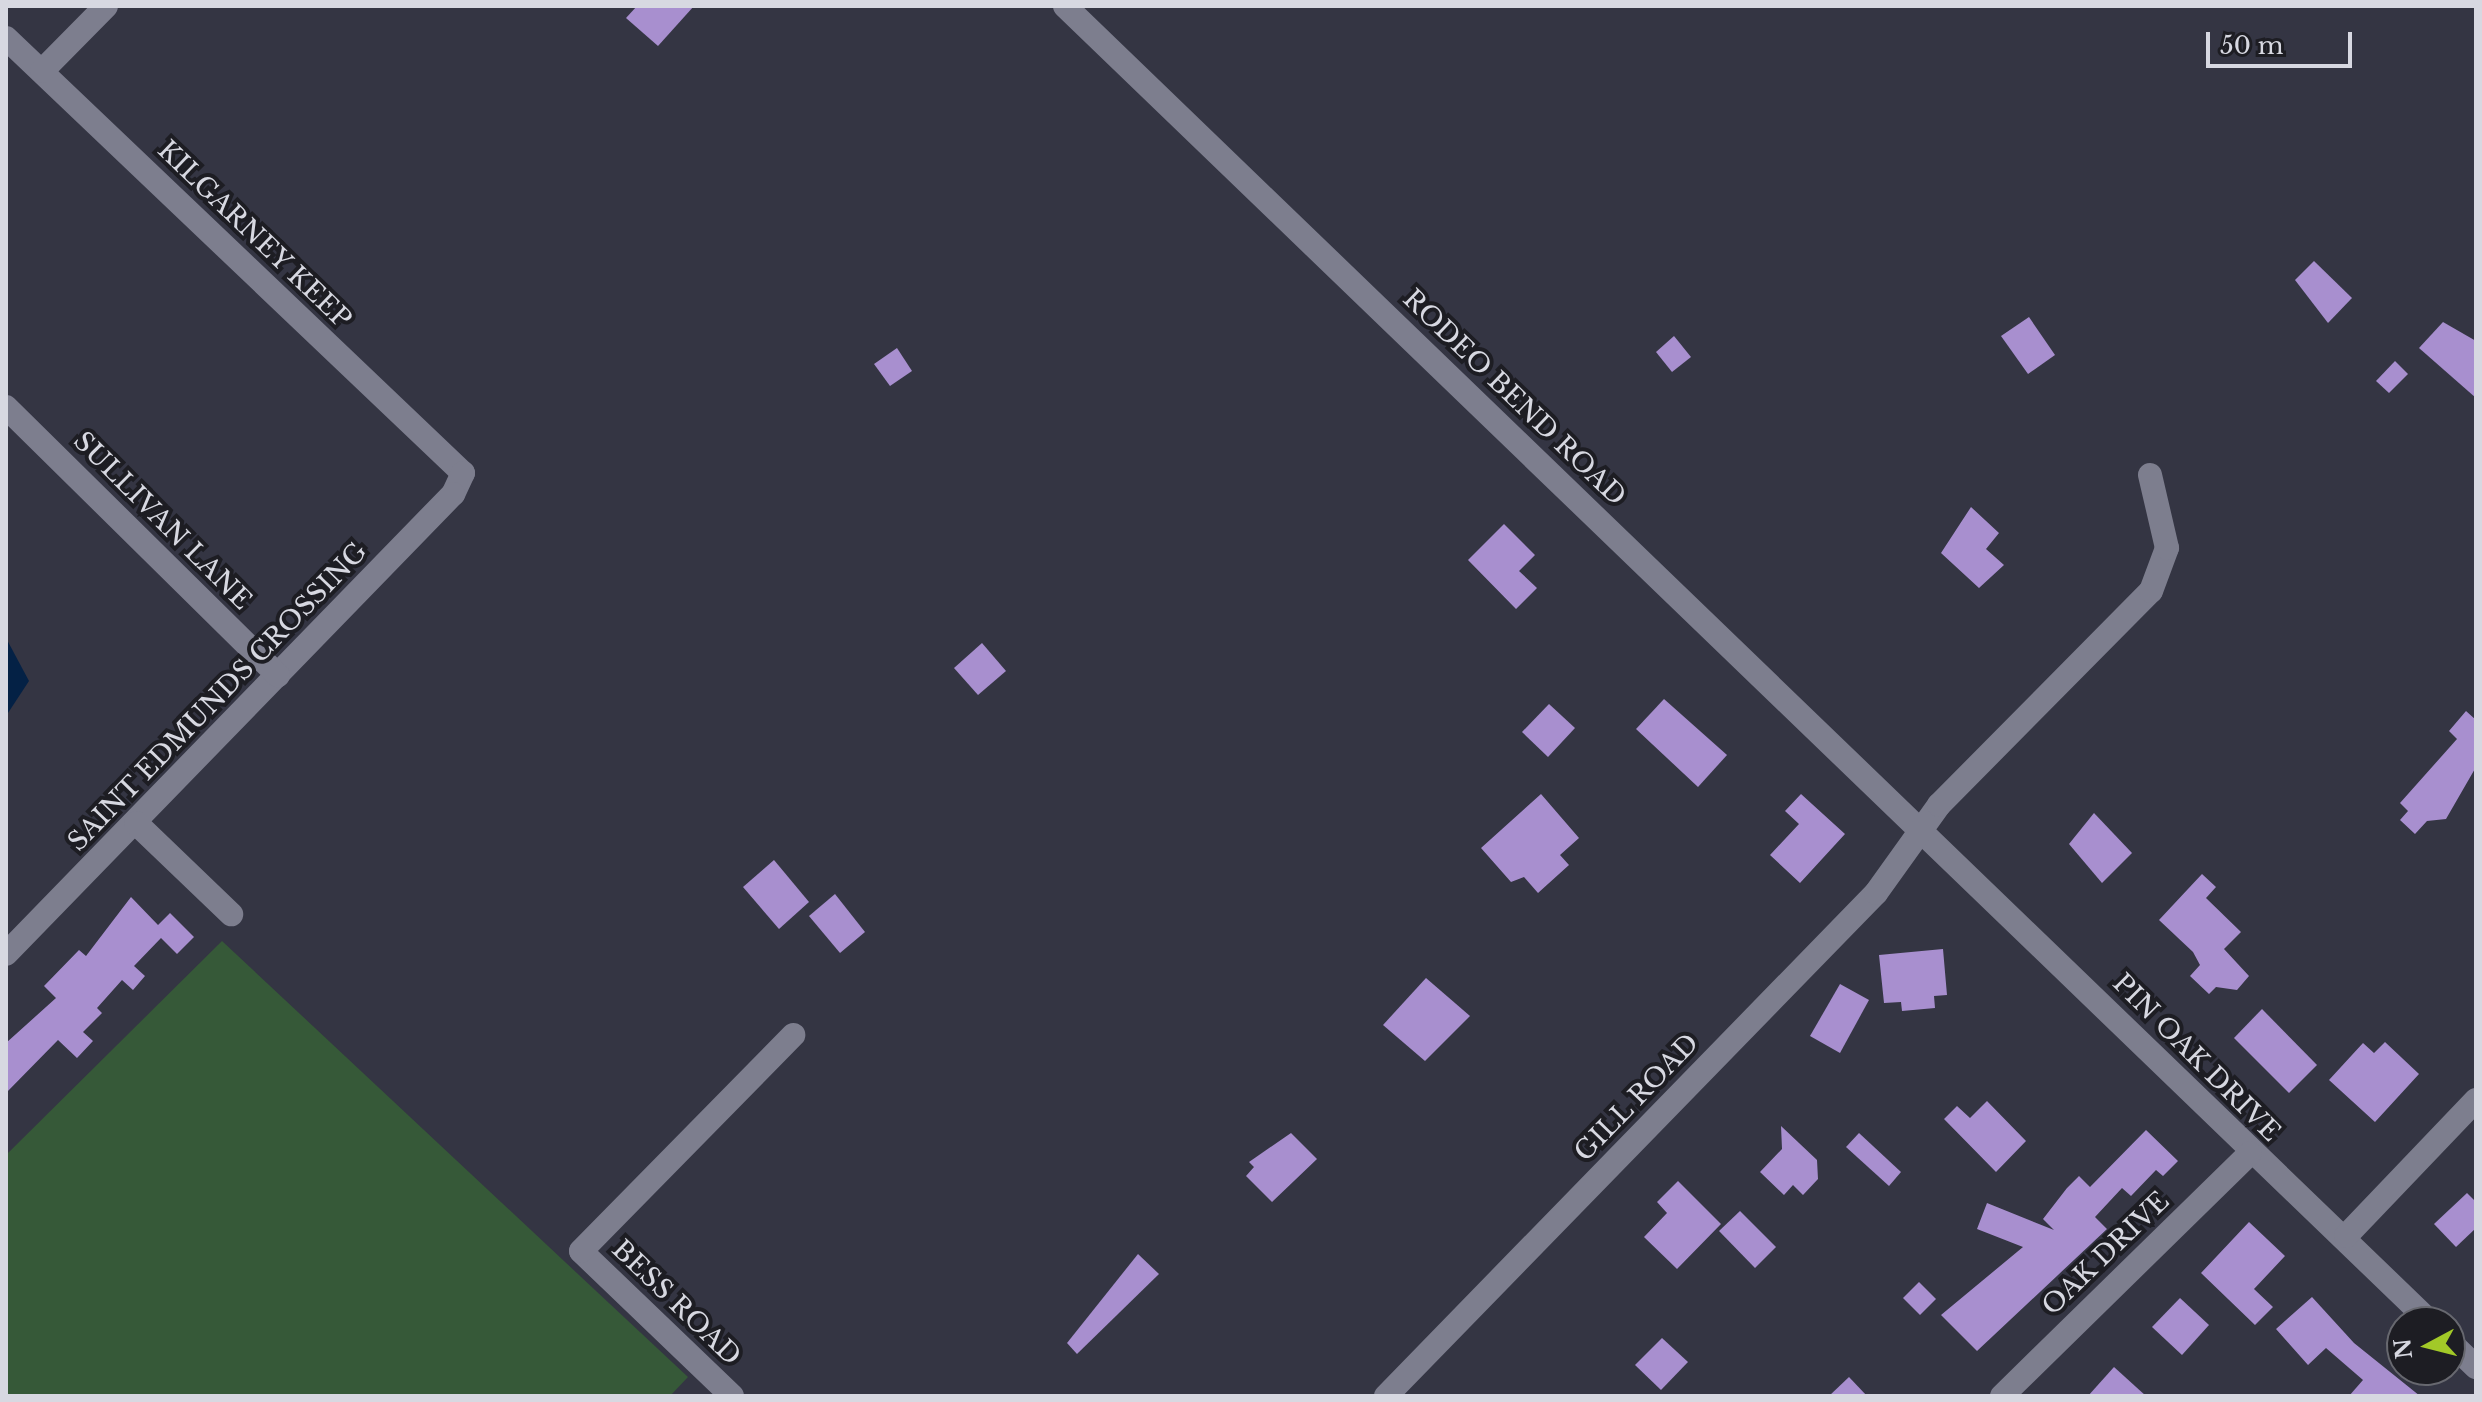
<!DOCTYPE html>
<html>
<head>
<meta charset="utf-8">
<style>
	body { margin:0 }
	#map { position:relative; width:2482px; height:1402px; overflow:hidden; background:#343543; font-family:"Libre Baskerville",serif }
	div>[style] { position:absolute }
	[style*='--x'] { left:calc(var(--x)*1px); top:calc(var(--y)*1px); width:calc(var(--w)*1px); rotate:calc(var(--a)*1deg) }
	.green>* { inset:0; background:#365938 }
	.water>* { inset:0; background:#042145 }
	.building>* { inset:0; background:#a88fcf }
	.minor>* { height:24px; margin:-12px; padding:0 12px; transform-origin:12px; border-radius:12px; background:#7d7e8e }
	span { translate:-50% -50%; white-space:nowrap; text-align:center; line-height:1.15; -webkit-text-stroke:8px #1d1d23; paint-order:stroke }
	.street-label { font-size:26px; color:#d7d8e1 }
	.frame { position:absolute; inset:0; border:8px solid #d7d8e1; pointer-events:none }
	.north { position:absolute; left:2386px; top:1306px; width:80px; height:80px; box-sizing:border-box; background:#1d1d23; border:2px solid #67686f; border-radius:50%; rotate:263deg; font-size:22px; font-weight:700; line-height:32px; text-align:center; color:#d7d8e1 }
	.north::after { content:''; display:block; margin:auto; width:28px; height:36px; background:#a2c928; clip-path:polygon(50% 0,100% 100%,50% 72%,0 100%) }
	.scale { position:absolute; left:2206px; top:32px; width:146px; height:36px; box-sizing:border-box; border:4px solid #d7d8e1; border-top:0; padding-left:10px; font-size:24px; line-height:28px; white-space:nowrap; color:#d7d8e1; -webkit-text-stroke:6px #1d1d23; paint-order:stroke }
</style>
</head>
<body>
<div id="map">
	<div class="green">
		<div style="clip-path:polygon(222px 941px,688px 1377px,670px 1396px,6px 1396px,6px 1155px)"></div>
	</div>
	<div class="water">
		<div style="clip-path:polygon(6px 638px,29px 681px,6px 716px)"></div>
	</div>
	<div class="building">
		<div style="clip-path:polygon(637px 6px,694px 6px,658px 46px,626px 18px)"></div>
		<div style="clip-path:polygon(2314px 261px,2352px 298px,2328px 323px,2295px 280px)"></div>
		<div style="clip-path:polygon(2029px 317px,2055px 355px,2028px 374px,2001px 336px)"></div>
		<div style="clip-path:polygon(2443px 322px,2476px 341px,2476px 398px,2419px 348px)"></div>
		<div style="clip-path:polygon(1674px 336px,1691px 357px,1672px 372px,1656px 352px)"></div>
		<div style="clip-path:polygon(897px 348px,912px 371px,890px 386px,874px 364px)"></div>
		<div style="clip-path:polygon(2395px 361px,2408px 374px,2389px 393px,2376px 381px)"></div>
		<div style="clip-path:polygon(1971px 507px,1999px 533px,1986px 549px,2004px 565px,1979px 588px,1941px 553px)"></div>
		<div style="clip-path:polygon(1504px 524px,1535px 555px,1519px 571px,1537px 588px,1516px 609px,1468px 560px)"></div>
		<div style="clip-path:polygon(982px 643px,1006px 671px,978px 695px,954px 668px)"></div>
		<div style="clip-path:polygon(1664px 699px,1727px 755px,1698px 787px,1636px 729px)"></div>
		<div style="clip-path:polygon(1549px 704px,1575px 728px,1548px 757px,1522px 732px)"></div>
		<div style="clip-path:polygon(2466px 711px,2476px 720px,2476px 767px,2446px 819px,2427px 821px,2415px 834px,2400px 820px,2408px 811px,2400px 803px,2457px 739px,2449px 731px)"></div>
		<div style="clip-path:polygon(1541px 794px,1579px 838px,1560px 855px,1569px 865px,1538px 893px,1524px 877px,1511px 882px,1481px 848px)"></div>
		<div style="clip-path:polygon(1801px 794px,1845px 834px,1800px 883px,1770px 855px,1799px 824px,1785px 811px)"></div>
		<div style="clip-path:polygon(2094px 813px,2132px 853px,2102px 883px,2069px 844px)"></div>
		<div style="clip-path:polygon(774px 860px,809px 902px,779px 929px,743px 887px)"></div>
		<div style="clip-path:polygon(2202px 874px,2216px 887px,2206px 898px,2241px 932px,2224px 949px,2249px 976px,2237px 990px,2216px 987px,2209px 994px,2190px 976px,2200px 965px,2193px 952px,2159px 920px)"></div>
		<div style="clip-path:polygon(835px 894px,865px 932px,840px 953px,809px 916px)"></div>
		<div style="clip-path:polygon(131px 897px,158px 925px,170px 913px,194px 937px,177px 954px,161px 938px,134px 966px,145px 976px,133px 990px,122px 980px,97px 1008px,102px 1013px,83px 1032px,93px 1041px,77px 1058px,58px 1040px,6px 1093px,6px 1043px,56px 998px,44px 986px,79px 950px,86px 956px)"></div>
		<div style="clip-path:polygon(1943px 949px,1947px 995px,1934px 996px,1935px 1008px,1902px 1011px,1901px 1002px,1884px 1003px,1879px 955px)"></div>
		<div style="clip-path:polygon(1426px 978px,1470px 1016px,1425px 1061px,1383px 1025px)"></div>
		<div style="clip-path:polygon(1840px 984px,1869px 1000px,1840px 1053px,1810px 1036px)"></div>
		<div style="clip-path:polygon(2262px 1009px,2317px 1065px,2289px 1093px,2234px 1038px)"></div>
		<div style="clip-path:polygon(2385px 1042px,2419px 1074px,2375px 1122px,2329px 1080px,2363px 1043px,2374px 1053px)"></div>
		<div style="clip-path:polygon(1987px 1101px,2026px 1141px,1996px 1172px,1944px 1119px,1957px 1106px,1970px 1118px)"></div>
		<div style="clip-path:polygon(1781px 1126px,1817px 1160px,1818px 1179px,1803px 1195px,1793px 1185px,1784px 1195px,1760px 1172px,1782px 1149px)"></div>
		<div style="clip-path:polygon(2146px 1130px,2178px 1161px,2163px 1176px,2156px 1170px,2131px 1196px,2122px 1188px,2095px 1217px,2107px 1229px,1977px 1351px,1941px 1315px,2023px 1247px,1977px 1229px,1987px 1203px,2054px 1230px,2043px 1219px,2067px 1188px,2079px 1176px,2090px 1187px)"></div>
		<div style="clip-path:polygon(1291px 1133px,1317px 1159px,1272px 1202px,1246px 1176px,1254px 1167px,1249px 1162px)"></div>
		<div style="clip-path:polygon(1859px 1133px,1901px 1172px,1889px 1186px,1846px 1147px)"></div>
		<div style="clip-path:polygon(1678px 1181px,1721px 1224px,1677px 1269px,1644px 1237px,1667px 1213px,1657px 1202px)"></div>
		<div style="clip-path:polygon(2467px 1193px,2476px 1202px,2476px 1228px,2456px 1247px,2434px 1224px)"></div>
		<div style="clip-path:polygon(1740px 1211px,1776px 1247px,1755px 1268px,1719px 1231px)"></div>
		<div style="clip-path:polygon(2249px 1222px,2285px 1256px,2254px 1289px,2273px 1307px,2255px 1325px,2201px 1273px)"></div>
		<div style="clip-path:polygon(1138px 1254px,1159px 1274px,1077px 1354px,1067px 1343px)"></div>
		<div style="clip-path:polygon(1919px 1282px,1936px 1299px,1920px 1315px,1903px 1298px)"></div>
		<div style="clip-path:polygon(2312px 1297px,2354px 1343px,2420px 1396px,2349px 1396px,2363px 1380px,2326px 1348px,2308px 1365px,2276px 1329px)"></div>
		<div style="clip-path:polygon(2180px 1298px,2209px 1325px,2182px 1355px,2152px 1327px)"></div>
		<div style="clip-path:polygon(1662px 1338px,1688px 1362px,1661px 1390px,1635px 1365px)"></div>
		<div style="clip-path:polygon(2114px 1367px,2146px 1396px,2088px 1396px)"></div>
		<div style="clip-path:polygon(1849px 1377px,1867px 1396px,1829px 1396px)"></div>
	</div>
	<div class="minor">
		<div style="--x:1065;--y:6;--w:1896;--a:43.95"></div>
		<div style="--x:6;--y:38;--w:631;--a:43.59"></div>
		<div style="--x:463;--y:473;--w:23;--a:115"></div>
		<div style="--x:453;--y:494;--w:641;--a:134.18"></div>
		<div style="--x:42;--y:71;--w:91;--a:-45.4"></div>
		<div style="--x:6;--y:407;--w:382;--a:44.6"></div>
		<div style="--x:136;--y:823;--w:132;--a:43.8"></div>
		<div style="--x:2346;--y:1236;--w:188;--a:-46.3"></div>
		<div style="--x:2450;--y:1342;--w:36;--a:44"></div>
		<div style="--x:732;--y:1396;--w:209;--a:-136.2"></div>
		<div style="--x:581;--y:1251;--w:303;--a:-45.5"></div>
		<div style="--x:1386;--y:1396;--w:702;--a:-45.75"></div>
		<div style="--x:1876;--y:893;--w:108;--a:-54.4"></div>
		<div style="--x:1939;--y:805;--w:301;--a:-45.3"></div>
		<div style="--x:2151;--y:591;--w:46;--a:-69.6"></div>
		<div style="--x:2167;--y:548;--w:75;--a:-103.1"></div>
		<div style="--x:2002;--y:1396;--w:347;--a:-44.4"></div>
	</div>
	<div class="street-label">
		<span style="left:254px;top:235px;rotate:44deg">KILGARNEY KEEP</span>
		<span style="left:1514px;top:398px;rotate:44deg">RODEO BEND ROAD</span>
		<span style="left:162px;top:521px;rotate:45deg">SULLIVAN LANE</span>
		<span style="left:218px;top:697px;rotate:-46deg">SAINT EDMUNDS CROSSING</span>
		<span style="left:2196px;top:1058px;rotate:45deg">PIN OAK DRIVE</span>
		<span style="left:1637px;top:1098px;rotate:-46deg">GILL ROAD</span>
		<span style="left:2106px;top:1254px;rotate:-44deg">OAK DRIVE</span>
		<span style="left:676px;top:1303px;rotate:44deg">BESS ROAD</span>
	</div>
	<div class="frame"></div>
	<div class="north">N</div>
	<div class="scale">50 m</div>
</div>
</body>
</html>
